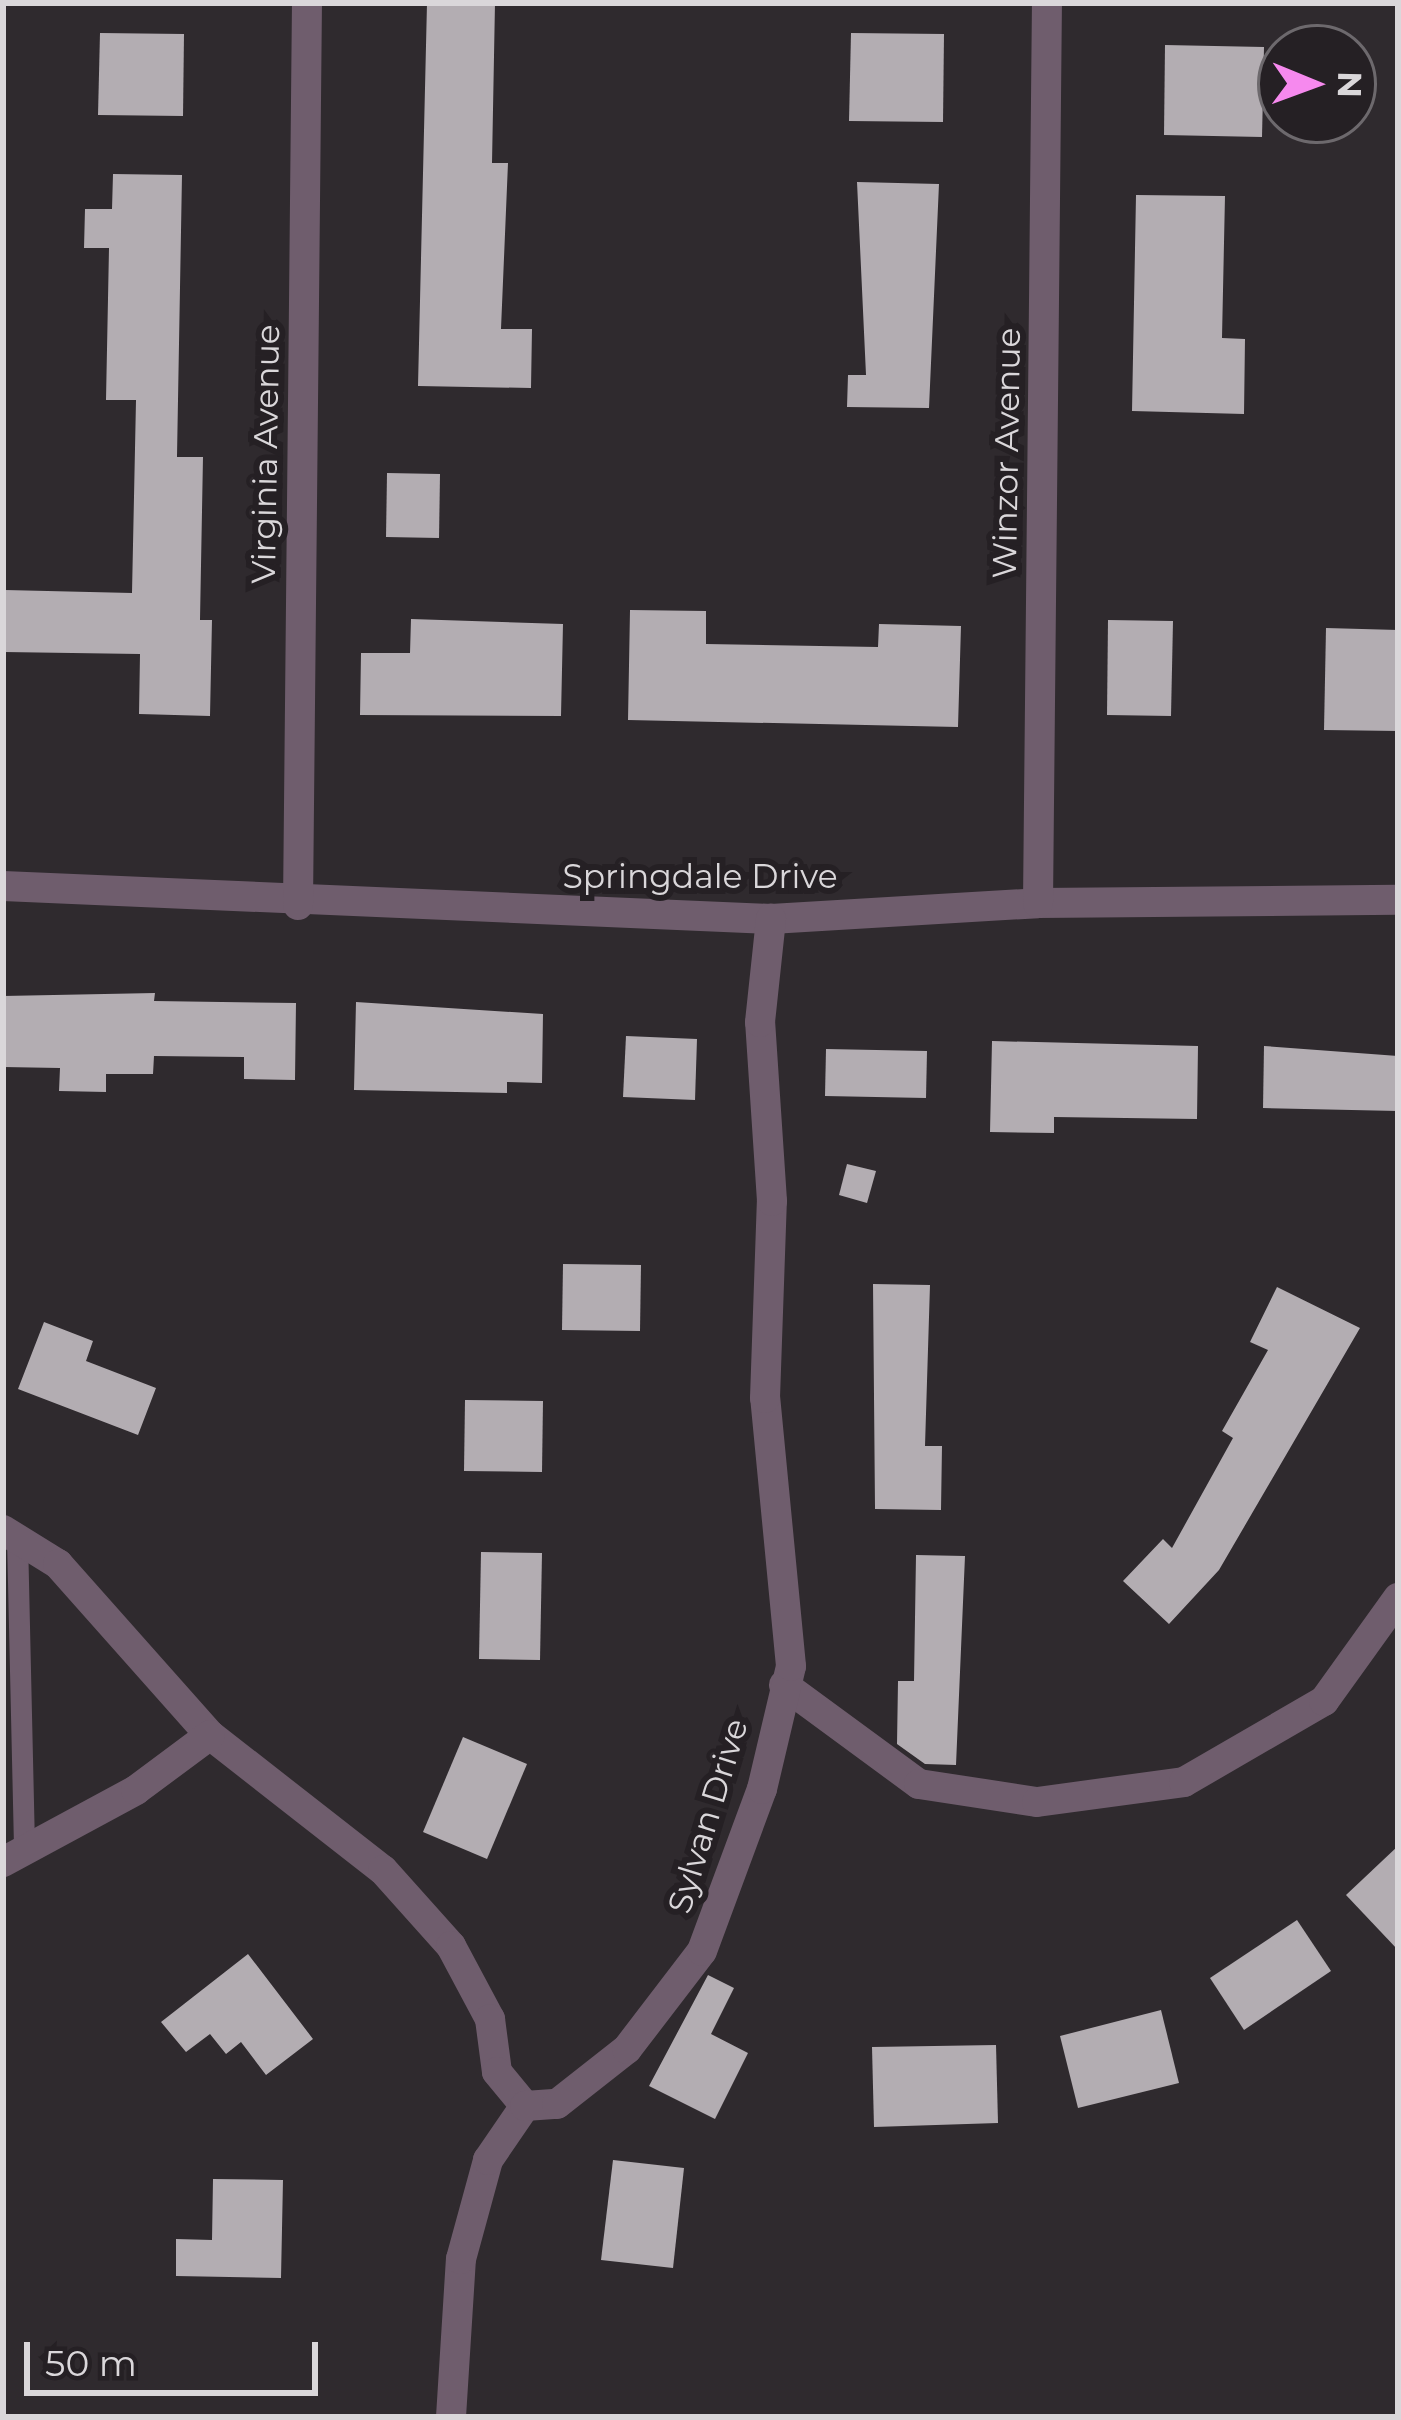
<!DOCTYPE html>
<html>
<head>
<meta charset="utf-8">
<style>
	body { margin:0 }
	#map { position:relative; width:1401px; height:2420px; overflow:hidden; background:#2f2a2e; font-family:Montserrat,sans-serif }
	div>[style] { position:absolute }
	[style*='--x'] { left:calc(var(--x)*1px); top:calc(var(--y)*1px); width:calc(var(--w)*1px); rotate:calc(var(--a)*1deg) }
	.building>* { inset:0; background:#b3adb2 }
	.lane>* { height:21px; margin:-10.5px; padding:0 10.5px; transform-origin:10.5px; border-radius:10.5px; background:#6f5d6d }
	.street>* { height:30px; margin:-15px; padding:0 15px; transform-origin:15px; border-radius:15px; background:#6f5d6d }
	span { translate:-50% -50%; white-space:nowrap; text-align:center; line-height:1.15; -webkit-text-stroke:12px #252024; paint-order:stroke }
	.street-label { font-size:33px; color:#dad7da }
	.frame { position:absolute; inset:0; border:6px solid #dad7da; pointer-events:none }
	.north { position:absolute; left:1257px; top:24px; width:120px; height:120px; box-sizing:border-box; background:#252024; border:3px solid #6d696d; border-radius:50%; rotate:91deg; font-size:33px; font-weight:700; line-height:48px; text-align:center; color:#dad7da }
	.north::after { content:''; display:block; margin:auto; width:42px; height:54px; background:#f689ee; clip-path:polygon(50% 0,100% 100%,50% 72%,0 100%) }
	.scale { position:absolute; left:24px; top:2342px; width:294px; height:54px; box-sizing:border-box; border:6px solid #dad7da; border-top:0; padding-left:15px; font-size:36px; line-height:42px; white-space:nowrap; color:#dad7da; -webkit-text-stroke:9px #252024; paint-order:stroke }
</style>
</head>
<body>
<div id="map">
	<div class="building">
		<div style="clip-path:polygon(427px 3px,495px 3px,492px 163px,508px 163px,501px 329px,532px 329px,531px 388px,418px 386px)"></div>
		<div style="clip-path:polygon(100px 33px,184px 34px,183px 116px,98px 115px)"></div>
		<div style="clip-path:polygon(851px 33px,944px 34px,943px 122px,849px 121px)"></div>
		<div style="clip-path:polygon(1165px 45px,1264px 47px,1262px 137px,1164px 135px)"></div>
		<div style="clip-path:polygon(113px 174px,182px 175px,177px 457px,203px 457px,200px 620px,212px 620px,210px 716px,139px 714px,140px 654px,4px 652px,5px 590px,132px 593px,136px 400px,106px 400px,109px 248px,84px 248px,85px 209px,112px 209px)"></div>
		<div style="clip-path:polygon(857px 182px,939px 184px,929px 408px,847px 407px,848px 375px,866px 375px)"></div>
		<div style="clip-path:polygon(1136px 195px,1225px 196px,1222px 338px,1245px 339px,1244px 414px,1132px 411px)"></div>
		<div style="clip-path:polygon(387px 473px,440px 474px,439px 538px,386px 537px)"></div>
		<div style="clip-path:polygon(630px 610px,706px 611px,706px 644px,878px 647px,879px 624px,961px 626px,958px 727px,628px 720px)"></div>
		<div style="clip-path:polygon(411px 619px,563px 624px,561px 716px,360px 715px,361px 653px,410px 653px)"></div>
		<div style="clip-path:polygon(1108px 620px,1173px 621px,1171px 716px,1107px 715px)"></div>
		<div style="clip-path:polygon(1326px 628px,1398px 630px,1398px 731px,1324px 730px)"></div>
		<div style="clip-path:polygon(155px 993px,154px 1001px,296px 1003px,295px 1080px,244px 1079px,244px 1057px,154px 1056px,153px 1074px,106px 1074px,106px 1092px,59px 1091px,60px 1068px,3px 1067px,3px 996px)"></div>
		<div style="clip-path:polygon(356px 1002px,543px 1014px,542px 1083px,507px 1082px,507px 1093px,354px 1090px)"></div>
		<div style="clip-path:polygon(626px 1036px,697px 1039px,695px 1100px,623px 1097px)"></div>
		<div style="clip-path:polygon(992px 1041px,1198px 1046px,1197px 1119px,1054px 1117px,1054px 1133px,990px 1132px)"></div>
		<div style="clip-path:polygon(1264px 1046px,1398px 1056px,1398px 1111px,1263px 1108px)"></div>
		<div style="clip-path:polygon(826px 1049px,927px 1051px,926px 1098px,825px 1096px)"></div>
		<div style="clip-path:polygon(847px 1164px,876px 1171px,867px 1203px,839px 1195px)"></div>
		<div style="clip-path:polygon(563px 1264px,641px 1265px,640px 1331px,562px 1330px)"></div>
		<div style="clip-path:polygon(873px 1284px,930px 1285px,925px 1446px,942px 1446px,941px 1510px,875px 1509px)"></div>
		<div style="clip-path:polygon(1277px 1287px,1360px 1328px,1219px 1570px,1169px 1624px,1123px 1581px,1163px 1539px,1172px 1548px,1233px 1438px,1222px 1431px,1268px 1350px,1250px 1342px)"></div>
		<div style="clip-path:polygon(44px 1322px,93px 1341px,86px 1361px,156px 1388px,138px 1435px,18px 1389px)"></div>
		<div style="clip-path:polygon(465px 1400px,543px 1401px,542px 1472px,464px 1471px)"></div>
		<div style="clip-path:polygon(481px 1552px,542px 1553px,540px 1660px,479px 1659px)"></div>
		<div style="clip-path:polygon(916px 1555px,965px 1556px,956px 1765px,925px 1764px,897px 1744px,898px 1681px,914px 1681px)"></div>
		<div style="clip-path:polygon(463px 1737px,527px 1764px,487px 1859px,423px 1832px)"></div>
		<div style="clip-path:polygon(1398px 1846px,1398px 1950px,1346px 1895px)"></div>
		<div style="clip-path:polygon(1297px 1920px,1331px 1971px,1244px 2030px,1210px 1978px)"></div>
		<div style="clip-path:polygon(248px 1954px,313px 2039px,266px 2075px,241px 2042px,226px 2054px,210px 2034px,186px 2052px,161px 2022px)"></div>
		<div style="clip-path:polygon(708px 1975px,734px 1988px,711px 2034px,748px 2053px,715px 2119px,649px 2086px)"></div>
		<div style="clip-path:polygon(1161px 2010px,1179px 2083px,1078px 2108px,1060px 2036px)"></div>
		<div style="clip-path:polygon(996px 2045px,998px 2123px,874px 2127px,872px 2047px)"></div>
		<div style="clip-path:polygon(613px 2160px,684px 2168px,673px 2268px,601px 2260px)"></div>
		<div style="clip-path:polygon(213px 2179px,283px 2180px,281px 2278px,176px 2276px,176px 2239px,212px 2240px)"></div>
	</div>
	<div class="lane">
		<div style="--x:17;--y:1538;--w:315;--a:88.7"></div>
	</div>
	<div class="street">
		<div style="--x:3;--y:886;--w:769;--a:2.46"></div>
		<div style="--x:771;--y:919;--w:267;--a:-3.4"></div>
		<div style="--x:1038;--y:903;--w:360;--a:-0.5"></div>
		<div style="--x:1038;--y:903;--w:900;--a:-89.43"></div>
		<div style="--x:298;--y:905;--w:902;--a:-89.43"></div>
		<div style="--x:3;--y:1530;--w:65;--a:31.7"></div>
		<div style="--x:58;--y:1564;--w:229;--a:48.4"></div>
		<div style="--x:210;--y:1735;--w:219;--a:38"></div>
		<div style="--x:383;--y:1870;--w:102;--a:48.2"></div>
		<div style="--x:451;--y:1946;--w:83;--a:61.9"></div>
		<div style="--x:490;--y:2019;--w:53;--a:82.5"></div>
		<div style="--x:497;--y:2072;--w:44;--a:50.5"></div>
		<div style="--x:784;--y:1685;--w:167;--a:36.3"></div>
		<div style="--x:919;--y:1784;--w:119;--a:8.7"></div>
		<div style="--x:1037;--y:1802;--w:148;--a:-7.7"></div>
		<div style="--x:1184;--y:1782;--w:162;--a:-30.1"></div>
		<div style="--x:1324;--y:1701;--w:127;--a:-54.3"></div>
		<div style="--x:3;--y:1862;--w:151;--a:-28.4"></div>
		<div style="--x:136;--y:1790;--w:92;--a:-36.6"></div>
		<div style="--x:451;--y:2417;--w:158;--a:-86.4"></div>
		<div style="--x:461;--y:2259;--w:103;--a:-74.7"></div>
		<div style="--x:488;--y:2160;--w:65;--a:-55.6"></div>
		<div style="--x:525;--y:2106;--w:32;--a:-4"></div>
		<div style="--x:557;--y:2104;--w:89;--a:-38.2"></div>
		<div style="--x:627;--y:2049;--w:123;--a:-52.6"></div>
		<div style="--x:702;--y:1951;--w:173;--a:-69.7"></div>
		<div style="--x:762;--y:1789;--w:126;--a:-76.7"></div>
		<div style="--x:791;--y:1666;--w:269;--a:-95.5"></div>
		<div style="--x:765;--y:1398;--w:197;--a:-88"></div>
		<div style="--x:772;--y:1201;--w:179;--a:-93.8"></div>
		<div style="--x:760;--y:1022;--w:104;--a:-83.9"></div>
	</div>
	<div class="street-label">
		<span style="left:1007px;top:453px;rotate:-89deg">Winzor Avenue</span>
		<span style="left:266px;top:454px;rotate:-89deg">Virginia Avenue</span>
		<span style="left:700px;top:877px">Springdale Drive</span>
		<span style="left:708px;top:1816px;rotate:-73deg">Sylvan Drive</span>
	</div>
	<div class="frame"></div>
	<div class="north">N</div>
	<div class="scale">50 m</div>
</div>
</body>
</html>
